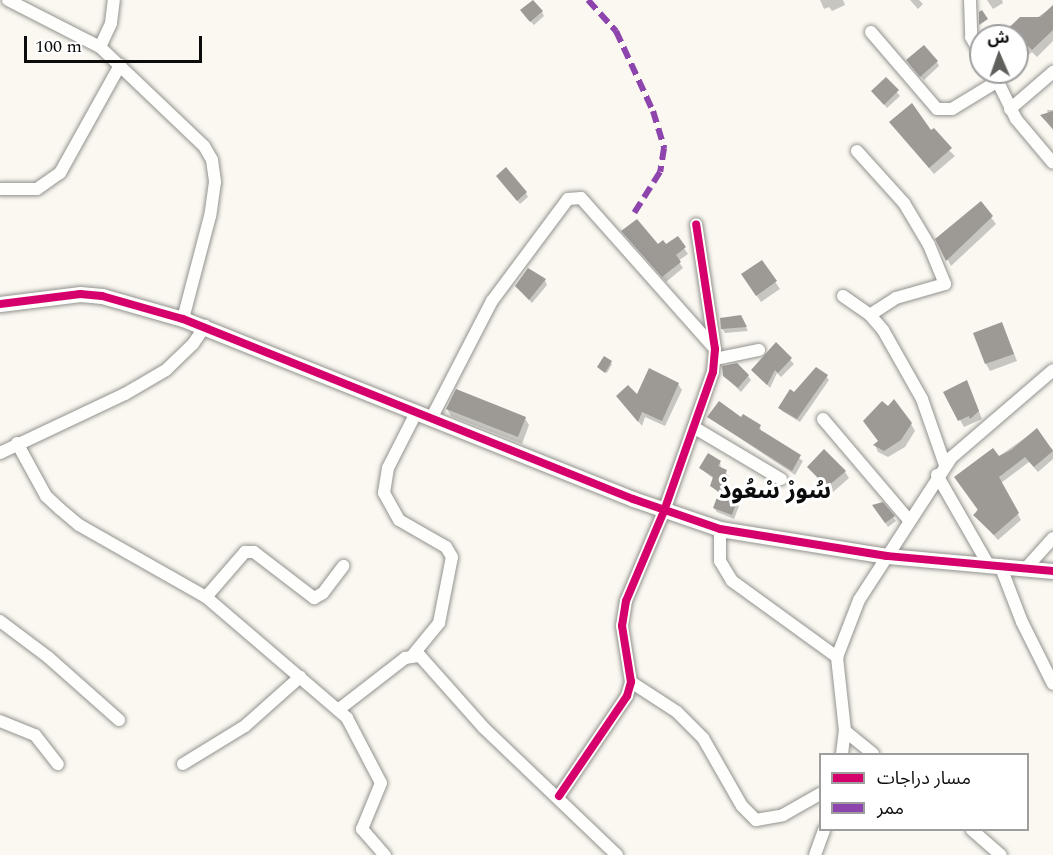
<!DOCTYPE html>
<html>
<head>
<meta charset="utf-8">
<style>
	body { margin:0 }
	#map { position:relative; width:1053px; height:855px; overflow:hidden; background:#faf8f0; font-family:Spectral,"Noto Sans Arabic",serif }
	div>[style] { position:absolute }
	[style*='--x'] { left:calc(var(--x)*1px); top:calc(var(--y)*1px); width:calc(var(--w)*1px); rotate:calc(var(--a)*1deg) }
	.shadow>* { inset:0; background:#0003 }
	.building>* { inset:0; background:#9d9a96 }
	.roads { filter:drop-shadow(0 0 2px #93928f) drop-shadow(0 0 2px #93928f) }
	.minor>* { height:12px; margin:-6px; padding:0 6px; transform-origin:6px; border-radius:6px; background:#fefefd }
	.tertiary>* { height:15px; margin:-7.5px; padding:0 7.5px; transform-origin:7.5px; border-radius:7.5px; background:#fefefd }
	.quiet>* { height:6px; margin-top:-3px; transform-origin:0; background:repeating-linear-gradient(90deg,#8e44ad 0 12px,transparent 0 18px) }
	.cycleway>* { height:8px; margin:-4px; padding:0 4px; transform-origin:4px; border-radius:4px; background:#d6006c }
	span { translate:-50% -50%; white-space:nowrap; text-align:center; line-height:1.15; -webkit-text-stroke:6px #fff; paint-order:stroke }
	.district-label { font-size:24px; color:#0c0c0c; font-weight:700 }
	.legend { position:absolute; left:819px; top:753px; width:210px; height:78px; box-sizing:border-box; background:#fff; border:2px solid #9e9e9e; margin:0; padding:8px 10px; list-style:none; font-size:18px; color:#0c0c0c }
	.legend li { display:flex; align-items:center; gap:12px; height:30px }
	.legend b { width:30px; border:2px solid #9e9e9e }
	.north { position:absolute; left:969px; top:24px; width:60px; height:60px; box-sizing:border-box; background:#fff; border:2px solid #9e9e9e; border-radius:50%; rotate:358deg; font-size:16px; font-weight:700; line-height:24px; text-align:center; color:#0c0c0c }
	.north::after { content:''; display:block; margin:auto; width:21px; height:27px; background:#5f5f5c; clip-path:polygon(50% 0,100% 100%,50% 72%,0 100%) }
	.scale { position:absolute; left:24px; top:36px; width:178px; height:27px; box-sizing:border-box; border:3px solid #0c0c0c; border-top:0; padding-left:8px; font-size:18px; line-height:21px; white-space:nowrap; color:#0c0c0c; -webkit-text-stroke:4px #fff; paint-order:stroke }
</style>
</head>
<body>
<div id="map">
	<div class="shadow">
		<div style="clip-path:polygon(820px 0,843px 0,845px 5px,832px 11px,829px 7px,824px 9px)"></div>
		<div style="clip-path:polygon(910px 0,919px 0,923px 4px,918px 9px)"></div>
		<div style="clip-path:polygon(987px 0,1002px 0,1003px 3px,993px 9px)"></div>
		<div style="clip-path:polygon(1053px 7px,1053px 41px,1037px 57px,1032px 52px,1025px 58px,1017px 47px,1017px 36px,1009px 36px)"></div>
		<div style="clip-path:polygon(542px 12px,544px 16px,534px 25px,524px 15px)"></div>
		<div style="clip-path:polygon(937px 62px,939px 66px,924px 80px,910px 65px)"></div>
		<div style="clip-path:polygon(886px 79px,900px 96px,887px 108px,873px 91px)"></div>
		<div style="clip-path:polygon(1047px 110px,1053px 110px,1053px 130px,1042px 116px,1048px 114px)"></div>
		<div style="clip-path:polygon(891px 123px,931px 133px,955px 156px,934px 174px)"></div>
		<div style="clip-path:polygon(500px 180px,526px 193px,528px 197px,520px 204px)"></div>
		<div style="clip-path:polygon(980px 203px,996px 224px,951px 266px,937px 240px)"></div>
		<div style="clip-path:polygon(627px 237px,658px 246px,666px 246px,677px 238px,688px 254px,678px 261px,683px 268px,666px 282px)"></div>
		<div style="clip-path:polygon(762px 262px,780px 289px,761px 302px,747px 281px)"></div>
		<div style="clip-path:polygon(545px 280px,547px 285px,532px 303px,520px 290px)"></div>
		<div style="clip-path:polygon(743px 321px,748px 331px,725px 333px,722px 328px)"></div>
		<div style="clip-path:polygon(1002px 324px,1017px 361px,990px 371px,986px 364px)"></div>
		<div style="clip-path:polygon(776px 345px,794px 364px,781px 377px,777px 373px,770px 388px,753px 370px)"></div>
		<div style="clip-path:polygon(604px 358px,612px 364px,607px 373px,599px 367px)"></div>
		<div style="clip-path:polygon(725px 376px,748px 376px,751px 380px,741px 392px)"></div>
		<div style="clip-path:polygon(826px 376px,829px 380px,800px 422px,782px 411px,780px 408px,794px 394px)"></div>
		<div style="clip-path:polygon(678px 384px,682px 390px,665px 426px,645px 417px,642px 426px,618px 397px,637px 397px)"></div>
		<div style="clip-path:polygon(970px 389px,982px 419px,964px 427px,945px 393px)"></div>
		<div style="clip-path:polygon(447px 409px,525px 418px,529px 425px,522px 444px,451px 416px)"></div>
		<div style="clip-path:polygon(708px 417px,742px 419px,760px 426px,761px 432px,803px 461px,795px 475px)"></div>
		<div style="clip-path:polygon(911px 424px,915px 431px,905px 447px,888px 457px,878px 452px,875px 445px)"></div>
		<div style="clip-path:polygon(1036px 430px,1053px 450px,1053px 459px,1038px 472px,1029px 462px,1001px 483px,1021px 520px,998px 540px,975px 515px,998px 457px)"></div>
		<div style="clip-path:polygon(720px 462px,721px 469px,729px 476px,722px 495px,739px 506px,734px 519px,717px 512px,714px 508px,720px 494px,712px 486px,714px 479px,700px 468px)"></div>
		<div style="clip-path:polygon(808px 467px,845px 472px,849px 478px,832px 493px)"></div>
		<div style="clip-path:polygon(882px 504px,896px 521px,888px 527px,876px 510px)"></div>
	</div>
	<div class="building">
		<div style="clip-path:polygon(533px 0,543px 11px,530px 22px,520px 10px)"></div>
		<div style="clip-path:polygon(1053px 5px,1053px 30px,1032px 50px,1028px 46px,1017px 56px,1017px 36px,1000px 36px,1020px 17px,1040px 17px)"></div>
		<div style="clip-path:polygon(982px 10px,988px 19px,979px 25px,979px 12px)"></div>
		<div style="clip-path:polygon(924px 45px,938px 61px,920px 77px,906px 60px)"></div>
		<div style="clip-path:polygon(886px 77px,899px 90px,884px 105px,871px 91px)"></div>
		<div style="clip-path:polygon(912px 103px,931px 130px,934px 128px,952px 148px,929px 168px,889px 122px)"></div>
		<div style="clip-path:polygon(1053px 111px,1053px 129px,1040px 115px)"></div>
		<div style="clip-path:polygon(506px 167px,527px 192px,517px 201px,496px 176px)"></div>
		<div style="clip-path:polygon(981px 201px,993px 216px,946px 261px,935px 239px)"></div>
		<div style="clip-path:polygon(637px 219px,658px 244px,663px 240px,666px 244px,678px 236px,686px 247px,676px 255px,681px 262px,662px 277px,621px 231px)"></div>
		<div style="clip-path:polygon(762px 260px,777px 281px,756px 296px,741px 274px)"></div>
		<div style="clip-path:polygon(528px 268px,546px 279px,529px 300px,515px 286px)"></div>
		<div style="clip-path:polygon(741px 315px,747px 327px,721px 329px,720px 318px)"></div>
		<div style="clip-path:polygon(1002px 322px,1014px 354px,985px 364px,973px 333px)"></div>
		<div style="clip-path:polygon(776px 342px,792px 358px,778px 373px,775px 370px,767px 385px,751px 370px)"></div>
		<div style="clip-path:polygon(604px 356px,612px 361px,605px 373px,597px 367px)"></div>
		<div style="clip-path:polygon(737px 363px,749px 375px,738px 388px,723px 376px,722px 366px)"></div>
		<div style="clip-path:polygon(816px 367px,828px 375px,797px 419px,778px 408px,790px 389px,794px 392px)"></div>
		<div style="clip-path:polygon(649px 368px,679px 383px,662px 421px,642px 412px,638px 422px,616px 396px,628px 385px,637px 394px)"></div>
		<div style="clip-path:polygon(967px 380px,979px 411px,970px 419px,969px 416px,958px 421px,943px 392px)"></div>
		<div style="clip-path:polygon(456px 389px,526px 417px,518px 437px,446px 409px)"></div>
		<div style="clip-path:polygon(894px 399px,912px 423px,901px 440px,884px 451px,873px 445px,878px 441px,863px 421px,882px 401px,888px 406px)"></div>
		<div style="clip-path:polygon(719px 401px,741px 417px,743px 414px,761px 425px,759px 429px,801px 455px,792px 471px,707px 417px)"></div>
		<div style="clip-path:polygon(1037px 428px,1053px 451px,1034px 467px,1025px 457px,999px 477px,1019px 513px,994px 535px,973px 515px,978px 510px,954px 477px,993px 448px,999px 456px,1011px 450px)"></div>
		<div style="clip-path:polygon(824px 449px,846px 471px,827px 487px,807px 467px)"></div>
		<div style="clip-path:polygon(708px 453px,721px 461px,718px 466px,727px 470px,719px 492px,710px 486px,713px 477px,699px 468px)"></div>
		<div style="clip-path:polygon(719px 492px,737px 500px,732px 515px,713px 508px)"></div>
		<div style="clip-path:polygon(883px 502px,895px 516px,885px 523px,872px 505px)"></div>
	</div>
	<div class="roads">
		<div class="minor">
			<div style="--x:8;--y:0;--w:103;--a:27.1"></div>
			<div style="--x:100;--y:47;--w:144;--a:43.6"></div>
			<div style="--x:204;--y:146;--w:16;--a:60"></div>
			<div style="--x:212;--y:160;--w:22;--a:82"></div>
			<div style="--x:215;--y:182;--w:34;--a:98"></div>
			<div style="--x:210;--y:216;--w:106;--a:104.7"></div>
			<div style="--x:970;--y:0;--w:37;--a:88"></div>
			<div style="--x:971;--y:37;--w:20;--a:60"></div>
			<div style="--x:871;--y:32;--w:101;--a:49.4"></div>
			<div style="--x:937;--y:109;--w:15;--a:0"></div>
			<div style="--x:952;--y:109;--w:54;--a:-31.3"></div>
			<div style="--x:100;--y:47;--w:26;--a:-65"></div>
			<div style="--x:111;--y:23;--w:23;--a:-83"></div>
			<div style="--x:993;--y:72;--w:52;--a:63.9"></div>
			<div style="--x:1016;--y:119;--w:57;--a:49.9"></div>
			<div style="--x:1010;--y:109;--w:57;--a:-40.7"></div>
			<div style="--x:857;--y:151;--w:70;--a:47.9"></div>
			<div style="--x:904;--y:203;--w:49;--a:59.2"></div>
			<div style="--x:929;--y:245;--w:42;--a:67.7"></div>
			<div style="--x:945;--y:284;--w:51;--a:164.1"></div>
			<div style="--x:896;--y:298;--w:31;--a:147"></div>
			<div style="--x:0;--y:189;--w:37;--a:0"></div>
			<div style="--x:37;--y:189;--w:28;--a:-35"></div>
			<div style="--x:60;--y:173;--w:124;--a:-60.9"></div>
			<div style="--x:843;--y:296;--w:33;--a:35"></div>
			<div style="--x:870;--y:315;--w:20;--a:49"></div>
			<div style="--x:883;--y:330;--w:79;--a:60.5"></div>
			<div style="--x:922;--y:399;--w:70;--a:70.8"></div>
			<div style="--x:715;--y:359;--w:45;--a:-11.6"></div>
			<div style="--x:431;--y:419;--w:133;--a:-62.7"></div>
			<div style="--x:492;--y:301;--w:127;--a:-53.3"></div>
			<div style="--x:568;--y:199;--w:13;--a:-4"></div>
			<div style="--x:581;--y:198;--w:200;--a:48.4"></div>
			<div style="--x:823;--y:419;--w:133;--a:49.6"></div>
			<div style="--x:695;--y:428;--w:100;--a:30.7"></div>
			<div style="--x:17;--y:443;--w:60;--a:61.3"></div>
			<div style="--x:46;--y:496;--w:19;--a:43"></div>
			<div style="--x:60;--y:509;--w:25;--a:40"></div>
			<div style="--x:79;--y:525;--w:146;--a:29.6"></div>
			<div style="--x:206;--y:597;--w:186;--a:40.6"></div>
			<div style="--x:347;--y:718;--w:73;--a:62.4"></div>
			<div style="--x:381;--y:783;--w:50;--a:112.4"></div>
			<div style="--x:362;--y:829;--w:35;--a:49"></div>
			<div style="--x:0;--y:453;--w:138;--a:-25.3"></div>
			<div style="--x:125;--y:394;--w:48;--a:-30.3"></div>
			<div style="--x:166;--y:370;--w:37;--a:-44"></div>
			<div style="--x:193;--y:344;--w:22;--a:-56"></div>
			<div style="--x:937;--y:475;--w:103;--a:60.2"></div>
			<div style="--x:720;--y:529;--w:32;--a:90"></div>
			<div style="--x:720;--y:561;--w:23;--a:59"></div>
			<div style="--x:732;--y:581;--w:130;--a:35.9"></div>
			<div style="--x:1000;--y:565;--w:61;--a:68.9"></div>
			<div style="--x:1022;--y:622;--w:69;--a:63.4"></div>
			<div style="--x:1026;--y:568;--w:40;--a:-48"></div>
			<div style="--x:206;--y:597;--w:60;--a:-49.1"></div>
			<div style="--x:245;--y:552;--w:9;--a:0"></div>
			<div style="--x:254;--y:552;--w:76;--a:37.5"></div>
			<div style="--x:314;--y:598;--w:10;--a:-29"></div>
			<div style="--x:323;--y:593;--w:34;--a:-53"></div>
			<div style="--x:0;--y:621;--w:60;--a:36.9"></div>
			<div style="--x:48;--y:657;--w:95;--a:41.6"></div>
			<div style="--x:412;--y:656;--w:43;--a:-50.7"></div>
			<div style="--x:439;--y:623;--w:67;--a:-78.9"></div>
			<div style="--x:452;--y:557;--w:12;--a:-121"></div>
			<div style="--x:446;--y:547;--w:54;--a:-150.1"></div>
			<div style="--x:399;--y:520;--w:31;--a:-119"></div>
			<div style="--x:384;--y:493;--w:25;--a:-81"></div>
			<div style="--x:388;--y:468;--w:62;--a:-63"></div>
			<div style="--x:631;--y:682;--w:55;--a:33.1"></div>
			<div style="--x:677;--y:712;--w:37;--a:45"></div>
			<div style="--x:703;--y:738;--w:78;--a:60.2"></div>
			<div style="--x:742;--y:806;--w:20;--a:45"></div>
			<div style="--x:756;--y:820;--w:27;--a:-10"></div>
			<div style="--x:783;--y:815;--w:43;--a:-29.6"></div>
			<div style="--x:338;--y:710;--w:85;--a:-37.8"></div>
			<div style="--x:405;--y:658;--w:15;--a:-8"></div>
			<div style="--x:420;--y:656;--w:96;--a:48.4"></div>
			<div style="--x:484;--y:728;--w:184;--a:43.7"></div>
			<div style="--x:0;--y:721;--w:38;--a:22"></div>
			<div style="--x:35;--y:735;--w:37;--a:52"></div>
			<div style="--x:845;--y:731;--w:36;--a:39"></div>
			<div style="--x:842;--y:754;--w:23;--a:-83"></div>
			<div style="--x:845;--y:731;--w:74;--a:-96.2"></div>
			<div style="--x:837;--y:657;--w:61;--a:-68.9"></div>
			<div style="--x:859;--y:600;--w:171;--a:-57"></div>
			<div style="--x:952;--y:457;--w:133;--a:-40.7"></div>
			<div style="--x:183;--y:764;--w:73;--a:-31.5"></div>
			<div style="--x:245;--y:726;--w:74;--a:-41.7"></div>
			<div style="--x:559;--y:796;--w:121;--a:-55.8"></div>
			<div style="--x:627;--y:696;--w:15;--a:-74"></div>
			<div style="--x:631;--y:682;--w:57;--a:-99.1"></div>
			<div style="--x:622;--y:626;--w:25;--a:-81"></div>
			<div style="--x:626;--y:601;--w:98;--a:-67.1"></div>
			<div style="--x:664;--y:511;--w:147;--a:-70.6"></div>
			<div style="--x:713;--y:372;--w:23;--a:-85"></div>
			<div style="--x:715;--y:349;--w:126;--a:-98.6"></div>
			<div style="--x:972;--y:830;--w:38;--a:41"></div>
			<div style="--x:815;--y:855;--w:27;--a:-70"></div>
		</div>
		<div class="tertiary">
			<div style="--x:0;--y:304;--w:81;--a:-7.1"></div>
			<div style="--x:80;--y:294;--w:22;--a:5"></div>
			<div style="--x:102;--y:296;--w:84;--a:15.9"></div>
			<div style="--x:183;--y:319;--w:485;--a:21.8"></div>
			<div style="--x:633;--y:499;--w:92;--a:19"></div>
			<div style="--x:720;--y:529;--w:169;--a:9.2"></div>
			<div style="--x:887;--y:556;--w:167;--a:5.2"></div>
		</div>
	</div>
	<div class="quiet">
		<div style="--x:588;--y:0;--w:42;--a:47.9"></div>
		<div style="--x:616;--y:31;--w:88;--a:65.2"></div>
		<div style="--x:653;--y:111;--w:39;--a:73"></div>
		<div style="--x:664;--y:148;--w:24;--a:99"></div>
		<div style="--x:660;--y:172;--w:54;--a:122.2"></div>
	</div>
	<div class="cycleway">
		<div style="--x:0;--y:304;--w:81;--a:-7.1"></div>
		<div style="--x:80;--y:294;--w:22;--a:5"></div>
		<div style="--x:102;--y:296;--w:84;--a:15.9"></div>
		<div style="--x:183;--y:319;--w:485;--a:21.8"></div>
		<div style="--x:633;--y:499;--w:92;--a:19"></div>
		<div style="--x:720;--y:529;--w:169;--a:9.2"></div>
		<div style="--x:887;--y:556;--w:167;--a:5.2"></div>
		<div style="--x:559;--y:796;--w:121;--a:-55.8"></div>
		<div style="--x:627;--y:696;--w:15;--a:-74"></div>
		<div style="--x:631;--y:682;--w:57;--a:-99.1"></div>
		<div style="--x:622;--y:626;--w:25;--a:-81"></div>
		<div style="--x:626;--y:601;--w:98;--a:-67.1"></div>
		<div style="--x:664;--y:511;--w:147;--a:-70.6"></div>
		<div style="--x:713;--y:372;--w:23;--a:-85"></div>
		<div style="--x:715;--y:349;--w:126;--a:-98.6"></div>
	</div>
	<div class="district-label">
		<span style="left:775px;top:492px">سُورْ سْعُودْ</span>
	</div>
	<ul class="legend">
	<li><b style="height:8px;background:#d6006c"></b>مسار دراجات</li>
	<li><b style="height:8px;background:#8e44ad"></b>ممر</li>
	</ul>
	<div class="north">ش</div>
	<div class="scale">100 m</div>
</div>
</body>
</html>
